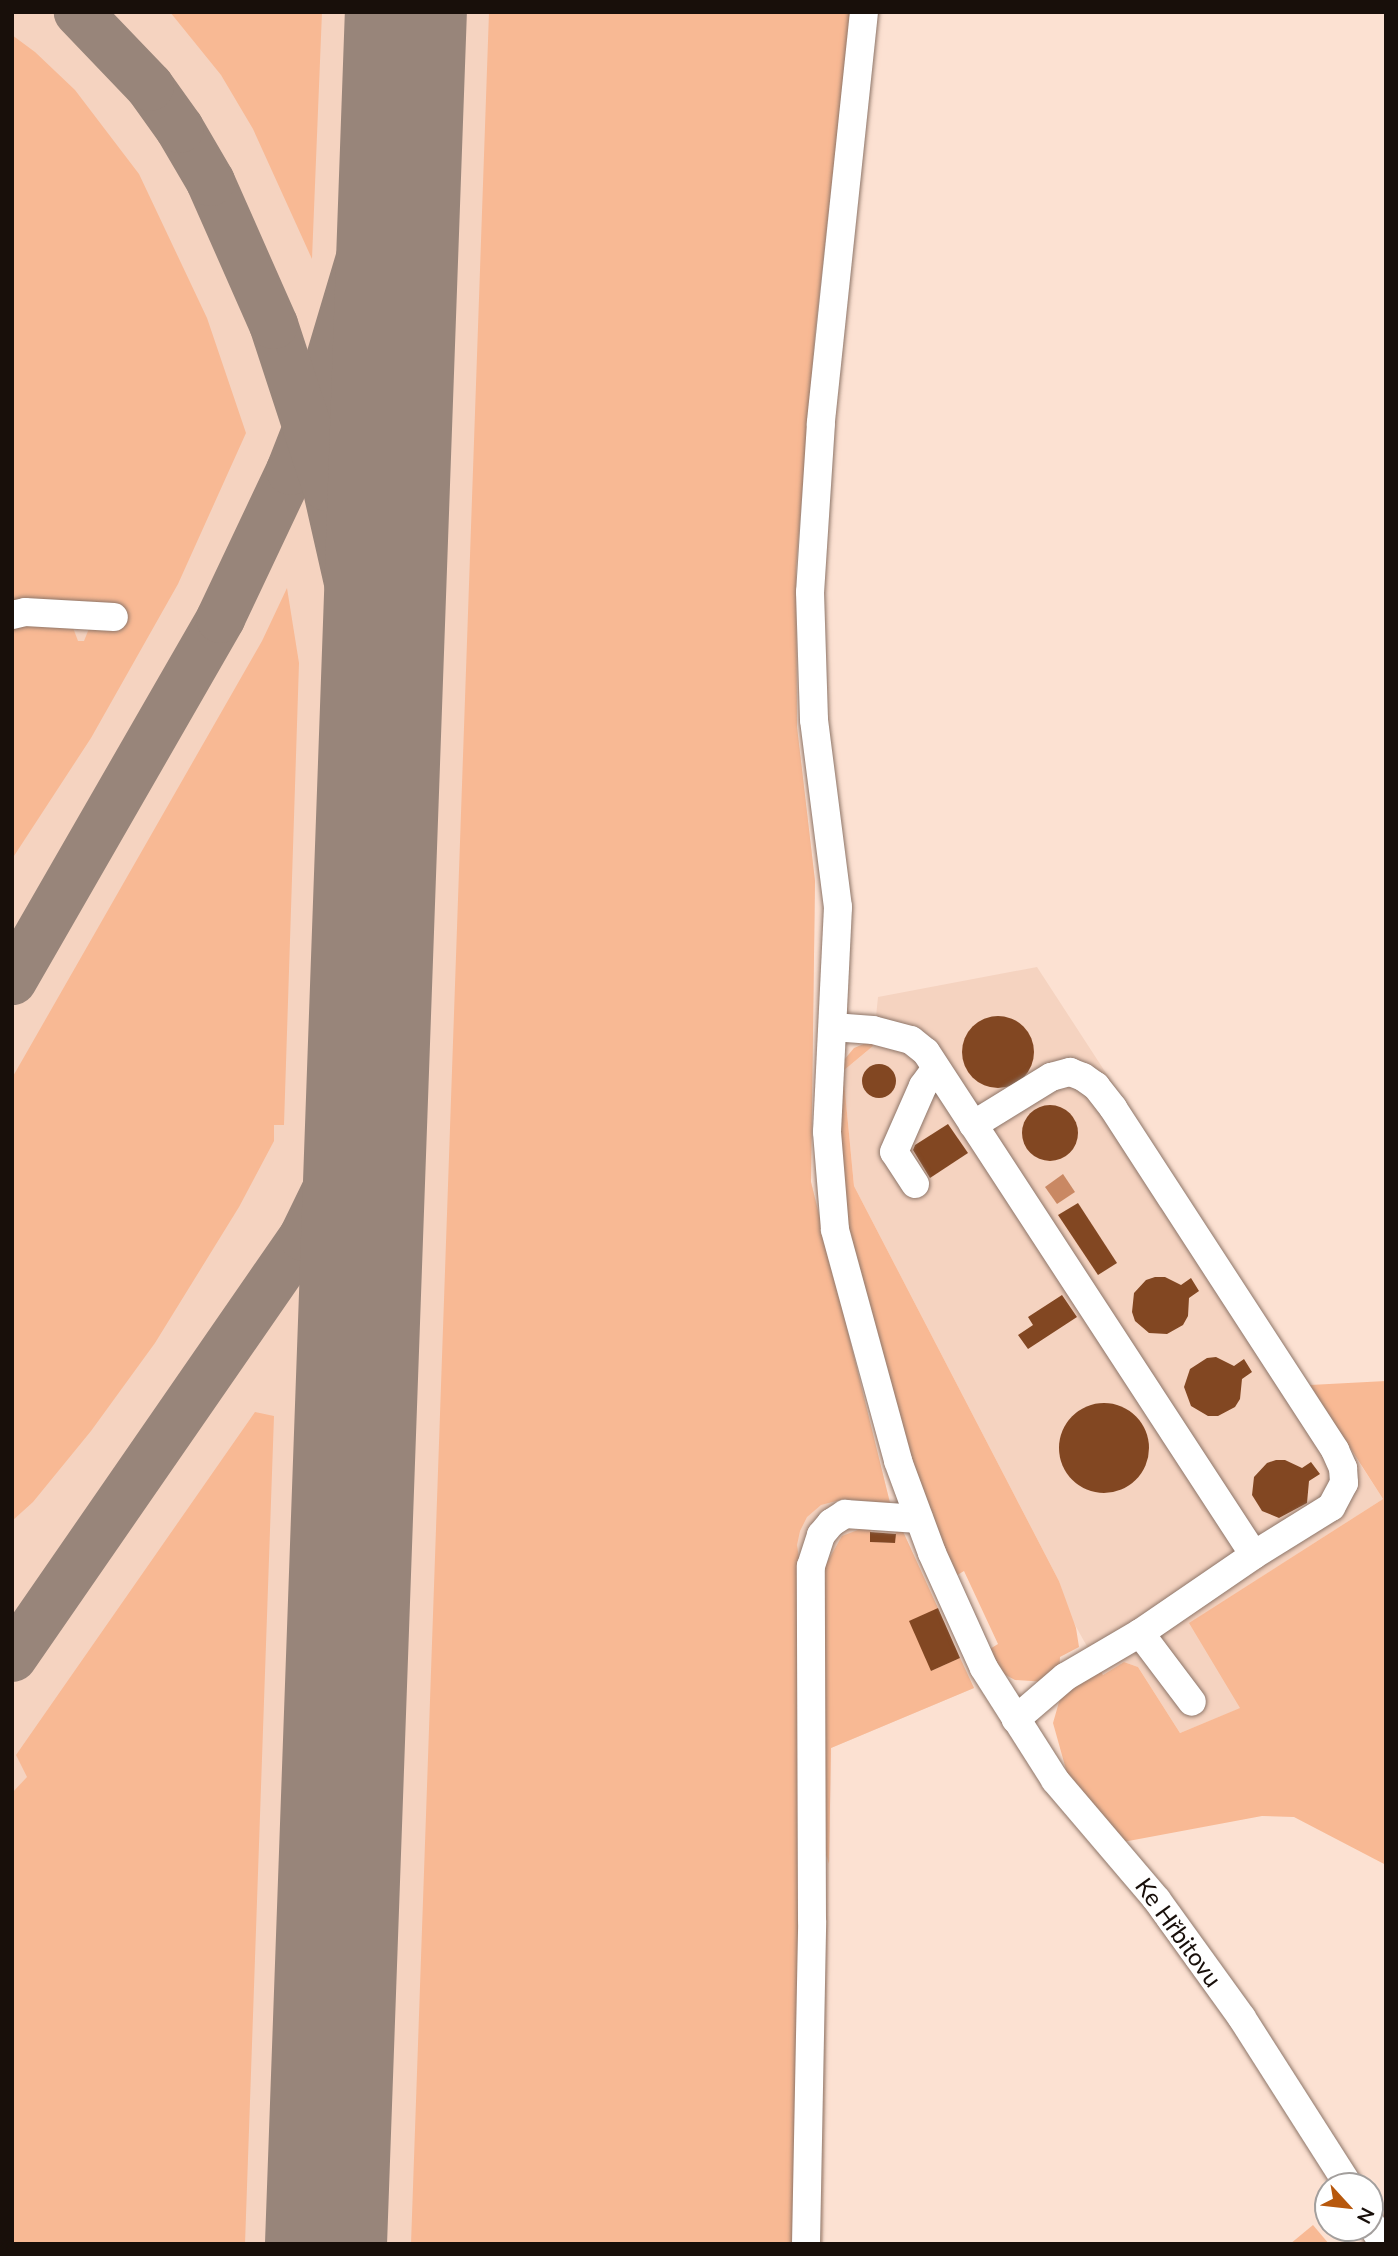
<!DOCTYPE html>
<html>
<head>
<meta charset="utf-8">
<style>
	body { margin:0 }
	#map { position:relative; width:1398px; height:2256px; overflow:hidden; background:#fce1d2; font-family:Lato,sans-serif }
	div>[style] { position:absolute }
	[style*='--x'] { left:calc(var(--x)*1px); top:calc(var(--y)*1px); width:calc(var(--w)*1px); rotate:calc(var(--a)*1deg) }
	.built>* { inset:0; background:#f5d3c0 }
	.green>* { inset:0; background:#f8b994 }
	.water>* { inset:0; background:#c98863 }
	.taxiway>* { height:49px; margin:-24.5px; padding:0 24.5px; transform-origin:24.5px; border-radius:24.5px; background:#98857a }
	.runway>* { height:122px; margin:-61px; padding:0 61px; transform-origin:61px; border-radius:61px; background:#98857a }
	.building>* { inset:0; background:#824722 }
	.round { border-radius:50% }
	.roads { filter:drop-shadow(0 0 2px #8d7568) drop-shadow(0 0 2px #8d7568) }
	.minor>* { height:28px; margin:-14px; padding:0 14px; transform-origin:14px; border-radius:14px; background:#fff }
	span { translate:-50% -50%; white-space:nowrap; text-align:center; line-height:1.15; -webkit-text-stroke:7px #fff; paint-order:stroke }
	.street-label { font-size:24px; color:#180f0a }
	.frame { position:absolute; inset:0; border:14px solid #180f0a; pointer-events:none }
	.north { position:absolute; left:1314px; top:2172px; width:70px; height:70px; box-sizing:border-box; background:#fff; border:2px solid #a39f9d; border-radius:50%; rotate:117deg; font-size:19px; font-weight:700; line-height:28px; text-align:center; color:#180f0a }
	.north::after { content:''; display:block; margin:auto; width:24px; height:32px; background:#b7580d; clip-path:polygon(50% 0,100% 100%,50% 72%,0 100%) }
</style>
</head>
<body>
<div id="map">
	<div class="built">
		<div style="clip-path:polygon(12px 12px,851px 12px,815px 334px,796px 568px,797px 727px,815px 881px,811px 1182px,890px 1503px,974px 1688px,831px 1748px,823px 2244px,12px 2244px)"></div>
		<div style="clip-path:polygon(1037px 967px,1383px 1499px,1190px 1623px,1241px 1708px,1180px 1733px,1138px 1667px,1124px 1662px,1103px 1675px,1070px 1616px,1059px 1581px,854px 1186px,843px 1071px,873px 1046px,878px 997px)"></div>
	</div>
	<div class="green">
		<div style="clip-path:polygon(170px 12px,322px 12px,312px 259px,253px 129px,221px 75px)"></div>
		<div style="clip-path:polygon(489px 12px,851px 12px,815px 334px,796px 568px,797px 727px,815px 881px,811px 1182px,890px 1503px,844px 1499px,821px 1505px,807px 1517px,800px 1531px,797px 1545px,802px 1577px,800px 2244px,411px 2244px)"></div>
		<div style="clip-path:polygon(12px 35px,35px 52px,75px 90px,139px 174px,207px 318px,246px 433px,178px 584px,91px 738px,12px 859px,12px 621px,72px 625px,78px 641px,84px 641px,90px 626px,12px 609px)"></div>
		<div style="clip-path:polygon(287px 588px,299px 663px,284px 1125px,274px 1125px,274px 1141px,239px 1207px,155px 1343px,91px 1431px,33px 1502px,12px 1521px,12px 1078px,262px 641px)"></div>
		<div style="clip-path:polygon(873px 1040px,873px 1046px,843px 1071px,854px 1186px,1059px 1581px,1076px 1628px,1079px 1647px,1060px 1657px,1059px 1675px,1048px 1682px,1015px 1680px,1000px 1672px,988px 1650px,998px 1644px,964px 1571px,954px 1577px,888px 1403px,849px 1246px,834px 1148px,839px 1066px,854px 1048px)"></div>
		<div style="clip-path:polygon(1386px 1381px,1386px 1865px,1294px 1817px,1262px 1816px,1123px 1842px,1067px 1773px,1053px 1723px,1059px 1702px,1066px 1691px,1099px 1668px,1103px 1675px,1124px 1662px,1138px 1667px,1180px 1733px,1240px 1708px,1189px 1623px,1383px 1499px,1310px 1385px)"></div>
		<div style="clip-path:polygon(255px 1412px,274px 1416px,245px 2244px,12px 2244px,12px 1793px,27px 1777px,16px 1755px)"></div>
		<div style="clip-path:polygon(871px 1525px,870px 1542px,895px 1543px,896px 1525px,900px 1525px,938px 1608px,931px 1671px,960px 1658px,974px 1688px,831px 1748px,829px 1864px,820px 1836px,825px 1566px,842px 1536px)"></div>
		<div style="clip-path:polygon(1313px 2225px,1329px 2244px,1290px 2244px)"></div>
	</div>
	<div class="water">
		<div style="clip-path:polygon(1063px 1174px,1075px 1192px,1057px 1204px,1045px 1187px)"></div>
	</div>
	<div class="taxiway">
		<div style="--x:12;--y:980;--w:418;--a:-60.1"></div>
		<div style="--x:220;--y:618;--w:164;--a:-64.7"></div>
		<div style="--x:290;--y:470;--w:74;--a:-68.6"></div>
		<div style="--x:317;--y:401;--w:161;--a:-73.4"></div>
		<div style="--x:363;--y:247;--w:83;--a:-77.5"></div>
		<div style="--x:381;--y:166;--w:155;--a:-82.6"></div>
		<div style="--x:12;--y:1657;--w:512;--a:-55.35"></div>
		<div style="--x:303;--y:1236;--w:78;--a:-64.1"></div>
		<div style="--x:337;--y:1166;--w:45;--a:-72"></div>
		<div style="--x:351;--y:1123;--w:121;--a:-81.5"></div>
		<div style="--x:369;--y:1003;--w:135;--a:-88.7"></div>
		<div style="--x:372;--y:868;--w:132;--a:-91.7"></div>
		<div style="--x:368;--y:736;--w:137;--a:-96.7"></div>
		<div style="--x:352;--y:600;--w:117;--a:-102.8"></div>
		<div style="--x:326;--y:486;--w:170;--a:-108.1"></div>
		<div style="--x:273;--y:324;--w:156;--a:-113.8"></div>
		<div style="--x:210;--y:181;--w:61;--a:-120.3"></div>
		<div style="--x:179;--y:128;--w:52;--a:-125.5"></div>
		<div style="--x:149;--y:86;--w:103;--a:-133.8"></div>
	</div>
	<div class="runway">
		<div style="--x:326;--y:2244;--w:2233;--a:-87.95"></div>
	</div>
	<div class="building">
		<div class="round" style="left:962px;top:1016px;width:72px;height:72px"></div>
		<div class="round" style="left:862px;top:1064px;width:34px;height:34px"></div>
		<div class="round" style="left:1022px;top:1105px;width:56px;height:56px"></div>
		<div style="clip-path:polygon(948px 1124px,968px 1153px,930px 1178px,913px 1150px,915px 1145px)"></div>
		<div style="clip-path:polygon(1078px 1203px,1117px 1263px,1098px 1275px,1058px 1215px)"></div>
		<div style="clip-path:polygon(1155px 1277px,1165px 1277px,1181px 1285px,1191px 1278px,1199px 1291px,1189px 1298px,1188px 1316px,1183px 1325px,1167px 1334px,1149px 1333px,1135px 1321px,1132px 1312px,1134px 1293px,1146px 1280px)"></div>
		<div style="clip-path:polygon(1062px 1295px,1077px 1317px,1028px 1349px,1018px 1335px,1033px 1325px,1028px 1317px)"></div>
		<div style="clip-path:polygon(1216px 1357px,1234px 1366px,1244px 1359px,1252px 1372px,1242px 1379px,1240px 1399px,1235px 1407px,1218px 1416px,1208px 1416px,1191px 1406px,1184px 1387px,1190px 1369px,1207px 1358px)"></div>
		<div class="round" style="left:1059px;top:1403px;width:90px;height:90px"></div>
		<div style="clip-path:polygon(1276px 1460px,1285px 1460px,1302px 1468px,1311px 1462px,1320px 1474px,1309px 1481px,1307px 1503px,1279px 1518px,1262px 1511px,1252px 1495px,1254px 1477px,1267px 1463px)"></div>
		<div style="clip-path:polygon(870px 1532px,896px 1534px,895px 1543px,870px 1542px)"></div>
		<div style="clip-path:polygon(938px 1608px,960px 1658px,931px 1671px,909px 1621px)"></div>
	</div>
	<div class="roads">
		<div class="minor">
			<div style="--x:864;--y:12;--w:413;--a:96"></div>
			<div style="--x:821;--y:423;--w:169;--a:93.7"></div>
			<div style="--x:810;--y:592;--w:128;--a:88.2"></div>
			<div style="--x:814;--y:720;--w:189;--a:82.7"></div>
			<div style="--x:838;--y:907;--w:225;--a:92.8"></div>
			<div style="--x:827;--y:1132;--w:98;--a:85.3"></div>
			<div style="--x:835;--y:1230;--w:239;--a:74.7"></div>
			<div style="--x:898;--y:1461;--w:98;--a:69.7"></div>
			<div style="--x:932;--y:1553;--w:126;--a:65.7"></div>
			<div style="--x:984;--y:1668;--w:133;--a:57.6"></div>
			<div style="--x:1055;--y:1780;--w:157;--a:49.6"></div>
			<div style="--x:1157;--y:1900;--w:145;--a:54.2"></div>
			<div style="--x:1242;--y:2018;--w:199;--a:57.5"></div>
			<div style="--x:12;--y:615;--w:13;--a:-13"></div>
			<div style="--x:25;--y:612;--w:89;--a:3.2"></div>
			<div style="--x:833;--y:1027;--w:40;--a:4.3"></div>
			<div style="--x:873;--y:1030;--w:39;--a:15"></div>
			<div style="--x:911;--y:1040;--w:19;--a:39"></div>
			<div style="--x:926;--y:1052;--w:600;--a:56.89"></div>
			<div style="--x:1254;--y:1555;--w:138;--a:145.6"></div>
			<div style="--x:1140;--y:1633;--w:87;--a:149.6"></div>
			<div style="--x:1065;--y:1677;--w:65;--a:139.4"></div>
			<div style="--x:973;--y:1125;--w:92;--a:-31.6"></div>
			<div style="--x:1051;--y:1077;--w:20;--a:-15"></div>
			<div style="--x:1070;--y:1072;--w:14;--a:21"></div>
			<div style="--x:1083;--y:1077;--w:16;--a:35"></div>
			<div style="--x:1096;--y:1086;--w:28;--a:52"></div>
			<div style="--x:1113;--y:1108;--w:408;--a:57"></div>
			<div style="--x:1335;--y:1450;--w:20;--a:66"></div>
			<div style="--x:1343;--y:1468;--w:15;--a:86"></div>
			<div style="--x:1344;--y:1483;--w:27;--a:118"></div>
			<div style="--x:1331;--y:1507;--w:91;--a:148.1"></div>
			<div style="--x:915;--y:1184;--w:38;--a:-123"></div>
			<div style="--x:894;--y:1152;--w:72;--a:-66.3"></div>
			<div style="--x:923;--y:1086;--w:22;--a:-54"></div>
			<div style="--x:1140;--y:1633;--w:86;--a:53"></div>
			<div style="--x:1370;--y:2222;--w:26;--a:59"></div>
			<div style="--x:806;--y:2244;--w:323;--a:-88.9"></div>
			<div style="--x:812;--y:1921;--w:355;--a:-90.2"></div>
			<div style="--x:811;--y:1566;--w:33;--a:-72"></div>
			<div style="--x:821;--y:1535;--w:16;--a:-50"></div>
			<div style="--x:831;--y:1523;--w:17;--a:-33"></div>
			<div style="--x:845;--y:1514;--w:74;--a:3.9"></div>
		</div>
	</div>
	<div class="street-label">
		<span style="left:1179px;top:1932px;rotate:54deg">Ke Hřbitovu</span>
	</div>
	<div class="frame"></div>
	<div class="north">N</div>
</div>
</body>
</html>
